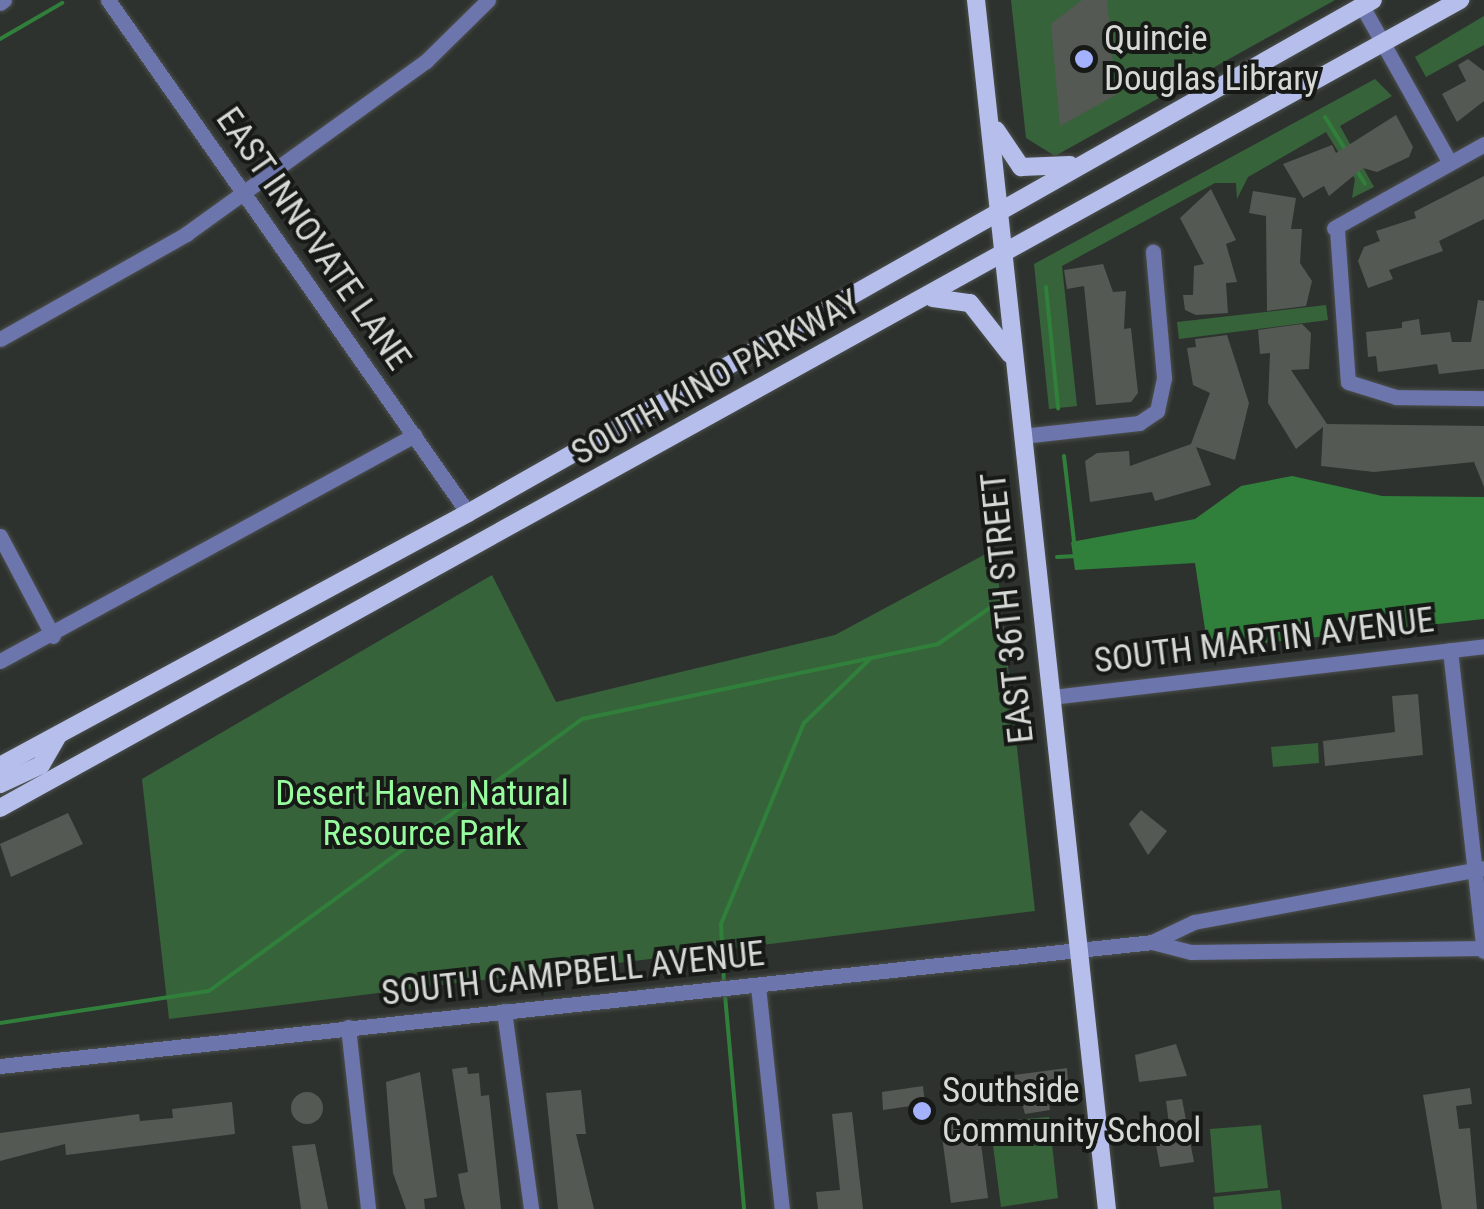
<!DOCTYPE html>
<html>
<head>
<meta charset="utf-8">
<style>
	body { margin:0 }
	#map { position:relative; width:1484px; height:1209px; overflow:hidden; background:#2e322e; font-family:"Roboto Condensed",sans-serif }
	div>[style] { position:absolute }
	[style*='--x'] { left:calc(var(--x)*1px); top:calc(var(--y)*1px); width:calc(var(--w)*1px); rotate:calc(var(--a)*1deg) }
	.green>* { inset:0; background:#37633b }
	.water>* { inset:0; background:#307f3b }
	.stream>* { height:4px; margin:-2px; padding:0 2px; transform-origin:2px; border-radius:2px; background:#307f3b }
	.building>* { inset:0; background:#545954 }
	.round { border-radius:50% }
	.roads { filter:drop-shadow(0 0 2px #4c504c) drop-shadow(0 0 2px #4c504c) }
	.minor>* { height:15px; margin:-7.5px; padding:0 7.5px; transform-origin:7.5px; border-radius:7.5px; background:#6c75ac }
	.major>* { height:18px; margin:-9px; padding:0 9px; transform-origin:9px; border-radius:9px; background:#b6bfec }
	.dots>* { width:28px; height:28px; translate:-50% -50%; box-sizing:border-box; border:5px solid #171917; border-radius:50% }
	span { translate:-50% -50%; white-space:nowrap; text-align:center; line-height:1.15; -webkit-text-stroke:8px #171917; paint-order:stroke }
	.poi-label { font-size:35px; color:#d6d9d6 }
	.left { translate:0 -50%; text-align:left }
	.street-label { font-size:35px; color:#d6d9d6 }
	.park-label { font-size:35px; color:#96fc9e }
</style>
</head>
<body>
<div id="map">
	<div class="green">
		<div style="clip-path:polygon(1011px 0,1335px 0,1055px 156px,1026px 138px)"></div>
		<div style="clip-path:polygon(1484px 16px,1484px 45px,1426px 77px,1415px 57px)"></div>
		<div style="clip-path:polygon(1375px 79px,1392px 96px,1340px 126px,1374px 187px,1352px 198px,1355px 179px,1326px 132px,1248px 177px,1237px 199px,1236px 183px,1215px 183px,1062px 266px,1077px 406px,1049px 409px,1034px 264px)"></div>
		<div style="clip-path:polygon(1326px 305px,1328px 320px,1179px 339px,1177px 322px)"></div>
		<div style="clip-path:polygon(995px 549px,1035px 911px,169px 1019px,142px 779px,492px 575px,556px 702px,835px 635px)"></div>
		<div style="clip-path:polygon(1318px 743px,1319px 763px,1273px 767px,1271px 747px)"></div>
		<div style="clip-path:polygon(1049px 1117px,1058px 1198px,1001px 1207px,990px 1122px)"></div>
		<div style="clip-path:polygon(1261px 1125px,1268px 1188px,1215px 1193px,1210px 1129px)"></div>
		<div style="clip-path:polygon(1280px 1190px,1282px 1209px,1214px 1209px,1213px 1197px)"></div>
	</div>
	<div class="water">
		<div style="clip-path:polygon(1292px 476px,1382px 496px,1484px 497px,1484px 619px,1208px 649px,1195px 563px,1075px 570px,1071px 542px,1195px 519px,1241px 486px)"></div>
	</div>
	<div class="stream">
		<div style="--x:0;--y:39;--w:72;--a:-30.1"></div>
		<div style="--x:1325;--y:117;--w:38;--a:58"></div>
		<div style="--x:1357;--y:171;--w:15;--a:58"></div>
		<div style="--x:1046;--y:287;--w:122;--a:84.3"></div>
		<div style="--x:1064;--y:456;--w:86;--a:83.3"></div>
		<div style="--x:1057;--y:557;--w:20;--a:-3"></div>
		<div style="--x:724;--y:985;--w:61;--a:-92.8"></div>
		<div style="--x:721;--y:924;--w:217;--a:-67.6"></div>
		<div style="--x:804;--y:723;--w:92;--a:-44.1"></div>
		<div style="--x:725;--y:995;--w:215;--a:84.9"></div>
		<div style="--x:0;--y:1023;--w:211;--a:-8.7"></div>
		<div style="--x:209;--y:991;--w:462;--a:-36.1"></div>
		<div style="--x:582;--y:719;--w:364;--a:-11.9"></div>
		<div style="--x:938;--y:644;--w:65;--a:-34.9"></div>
	</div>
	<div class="building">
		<div style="clip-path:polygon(1082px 0,1107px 0,1116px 95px,1060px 126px,1051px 24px)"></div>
		<div style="clip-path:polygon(1468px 59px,1484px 71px,1484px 101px,1457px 122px,1442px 94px,1466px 81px,1458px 65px)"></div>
		<div style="clip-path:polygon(1396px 115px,1413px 147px,1409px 157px,1377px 172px,1363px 168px,1329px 196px,1324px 186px,1303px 198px,1283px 164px,1332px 145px,1336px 153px)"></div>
		<div style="clip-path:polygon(1484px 176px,1484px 219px,1439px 241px,1443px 251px,1389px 270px,1393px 279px,1368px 288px,1358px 261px,1364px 247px,1380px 241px,1376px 231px,1416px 218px,1414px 212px)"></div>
		<div style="clip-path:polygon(1211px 189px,1236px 240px,1226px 244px,1237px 282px,1226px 283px,1228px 313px,1196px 315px,1185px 310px,1183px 295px,1193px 295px,1194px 266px,1204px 264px,1180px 218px)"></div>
		<div style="clip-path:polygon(1253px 191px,1296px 198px,1291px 229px,1302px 229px,1300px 263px,1312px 281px,1306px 306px,1267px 311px,1266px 216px,1249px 213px)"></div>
		<div style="clip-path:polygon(1103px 264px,1113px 292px,1126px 291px,1124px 329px,1131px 328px,1138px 393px,1131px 402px,1096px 405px,1084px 286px,1067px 289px,1064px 270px)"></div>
		<div style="clip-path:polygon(1478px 300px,1484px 301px,1484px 369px,1439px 374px,1437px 364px,1378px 372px,1376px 356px,1368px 357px,1366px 332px,1402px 328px,1402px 322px,1419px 319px,1421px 335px,1450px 332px,1452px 342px,1471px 342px)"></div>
		<div style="clip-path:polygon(1302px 324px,1311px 333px,1309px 369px,1291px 370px,1327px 424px,1484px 426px,1484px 487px,1474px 462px,1374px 472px,1321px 466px,1323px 427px,1296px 449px,1268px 403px,1270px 353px,1260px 354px,1258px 330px)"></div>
		<div style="clip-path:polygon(1227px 335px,1249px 403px,1235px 460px,1196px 447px,1211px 485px,1155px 501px,1152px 492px,1090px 502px,1085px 461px,1097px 453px,1129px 451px,1130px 466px,1191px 444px,1210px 393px,1193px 385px,1187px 348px,1196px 347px,1195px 339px)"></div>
		<div style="clip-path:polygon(1418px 694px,1423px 755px,1325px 766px,1323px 741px,1395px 732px,1392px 696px)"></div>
		<div style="clip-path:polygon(1141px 810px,1167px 831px,1148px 855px,1129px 824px)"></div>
		<div style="clip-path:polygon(68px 813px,83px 844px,11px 877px,0 844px)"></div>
		<div style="clip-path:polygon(1176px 1044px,1187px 1076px,1139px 1082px,1135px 1055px)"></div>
		<div style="clip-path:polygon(467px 1067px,468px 1074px,479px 1073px,481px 1096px,489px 1095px,501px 1209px,465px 1209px,461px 1192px,458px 1174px,468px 1172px,452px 1069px)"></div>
		<div style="clip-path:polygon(1067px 1068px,1068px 1081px,1046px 1081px,1050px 1110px,1025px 1114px,1014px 1075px)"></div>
		<div style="clip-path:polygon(420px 1072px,437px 1197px,424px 1199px,425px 1209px,406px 1209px,393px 1173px,386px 1082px)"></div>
		<div style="clip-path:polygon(923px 1086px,925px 1104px,883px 1110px,882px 1092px)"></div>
		<div style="clip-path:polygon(1470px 1088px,1472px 1104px,1456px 1106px,1459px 1129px,1470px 1128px,1477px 1209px,1442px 1209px,1423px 1095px)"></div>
		<div style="clip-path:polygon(581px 1090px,586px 1134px,576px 1134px,594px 1209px,558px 1209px,546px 1093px)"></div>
		<div class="round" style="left:291px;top:1092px;width:32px;height:32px"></div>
		<div style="clip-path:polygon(1182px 1099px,1194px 1162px,1160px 1167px,1154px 1134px,1170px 1132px,1166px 1101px)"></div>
		<div style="clip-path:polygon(232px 1102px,235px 1134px,66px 1155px,65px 1144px,0 1161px,0 1133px,139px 1114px,140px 1121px,173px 1118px,172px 1109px)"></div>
		<div style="clip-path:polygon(852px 1112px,863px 1209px,818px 1209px,816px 1192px,840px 1190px,832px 1114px)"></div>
		<div style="clip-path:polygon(978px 1120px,988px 1198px,951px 1203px,940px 1122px)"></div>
		<div style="clip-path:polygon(315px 1144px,328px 1209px,301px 1209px,292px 1146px)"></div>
	</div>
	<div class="roads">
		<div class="minor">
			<div style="--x:108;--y:0;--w:627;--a:54.94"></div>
			<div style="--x:0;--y:3;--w:5;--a:-37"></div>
			<div style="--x:1362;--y:6;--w:180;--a:60.7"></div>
			<div style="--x:1334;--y:228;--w:172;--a:-29.2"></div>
			<div style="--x:1337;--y:230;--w:152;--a:85.9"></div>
			<div style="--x:1348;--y:382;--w:50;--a:17.4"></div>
			<div style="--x:1396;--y:397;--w:88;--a:0.7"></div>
			<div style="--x:0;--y:339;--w:214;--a:-29.4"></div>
			<div style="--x:186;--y:234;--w:296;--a:-35.8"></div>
			<div style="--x:426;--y:61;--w:87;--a:-44.5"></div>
			<div style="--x:1022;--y:436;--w:118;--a:-6.3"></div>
			<div style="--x:1139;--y:423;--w:22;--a:-34"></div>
			<div style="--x:1157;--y:411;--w:34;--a:-78"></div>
			<div style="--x:1164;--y:378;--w:127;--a:-95"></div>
			<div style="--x:0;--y:536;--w:113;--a:62.1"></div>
			<div style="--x:1450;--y:650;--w:303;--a:83.6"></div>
			<div style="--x:0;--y:661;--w:472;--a:-28.6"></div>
			<div style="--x:1052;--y:697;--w:435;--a:-6.7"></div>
			<div style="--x:1152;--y:942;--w:40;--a:14.4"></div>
			<div style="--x:1191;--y:952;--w:293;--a:-0.8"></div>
			<div style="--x:758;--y:986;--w:224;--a:83.9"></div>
			<div style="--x:504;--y:1011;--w:200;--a:82.2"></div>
			<div style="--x:348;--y:1027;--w:183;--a:83.7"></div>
			<div style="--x:0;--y:1066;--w:1159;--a:-6.14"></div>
			<div style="--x:1152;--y:942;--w:47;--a:-25.5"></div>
			<div style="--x:1194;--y:922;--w:295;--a:-10.5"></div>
		</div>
		<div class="major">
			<div style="--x:976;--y:0;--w:1216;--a:83.82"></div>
			<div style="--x:996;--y:130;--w:45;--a:56"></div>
			<div style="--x:1021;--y:167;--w:49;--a:-2.3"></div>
			<div style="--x:933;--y:298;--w:37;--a:8"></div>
			<div style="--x:970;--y:303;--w:65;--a:51.9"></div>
			<div style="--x:0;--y:766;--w:532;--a:-28.4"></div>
			<div style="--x:468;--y:513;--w:1040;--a:-29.55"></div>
			<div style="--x:0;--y:784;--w:45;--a:-24.9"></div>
			<div style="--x:41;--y:765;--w:34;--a:-60"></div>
			<div style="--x:0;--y:808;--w:1669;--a:-28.96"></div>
		</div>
	</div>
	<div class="dots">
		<div style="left:1084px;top:59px;background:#a4b1fc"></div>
		<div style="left:922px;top:1111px;background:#a4b1fc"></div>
	</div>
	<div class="poi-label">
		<span class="left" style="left:1104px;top:59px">Quincie<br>Douglas Library</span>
		<span class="left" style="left:942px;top:1111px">Southside<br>Community School</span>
	</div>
	<div class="street-label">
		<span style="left:313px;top:239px;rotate:55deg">EAST INNOVATE LANE</span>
		<span style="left:716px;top:378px;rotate:-29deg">SOUTH KINO PARKWAY</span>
		<span style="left:1008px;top:608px;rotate:-96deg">EAST 36TH STREET</span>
		<span style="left:1264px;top:641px;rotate:-7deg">SOUTH MARTIN AVENUE</span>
		<span style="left:573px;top:974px;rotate:-6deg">SOUTH CAMPBELL AVENUE</span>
	</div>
	<div class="park-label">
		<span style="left:422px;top:814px">Desert Haven Natural<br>Resource Park</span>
	</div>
</div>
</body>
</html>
